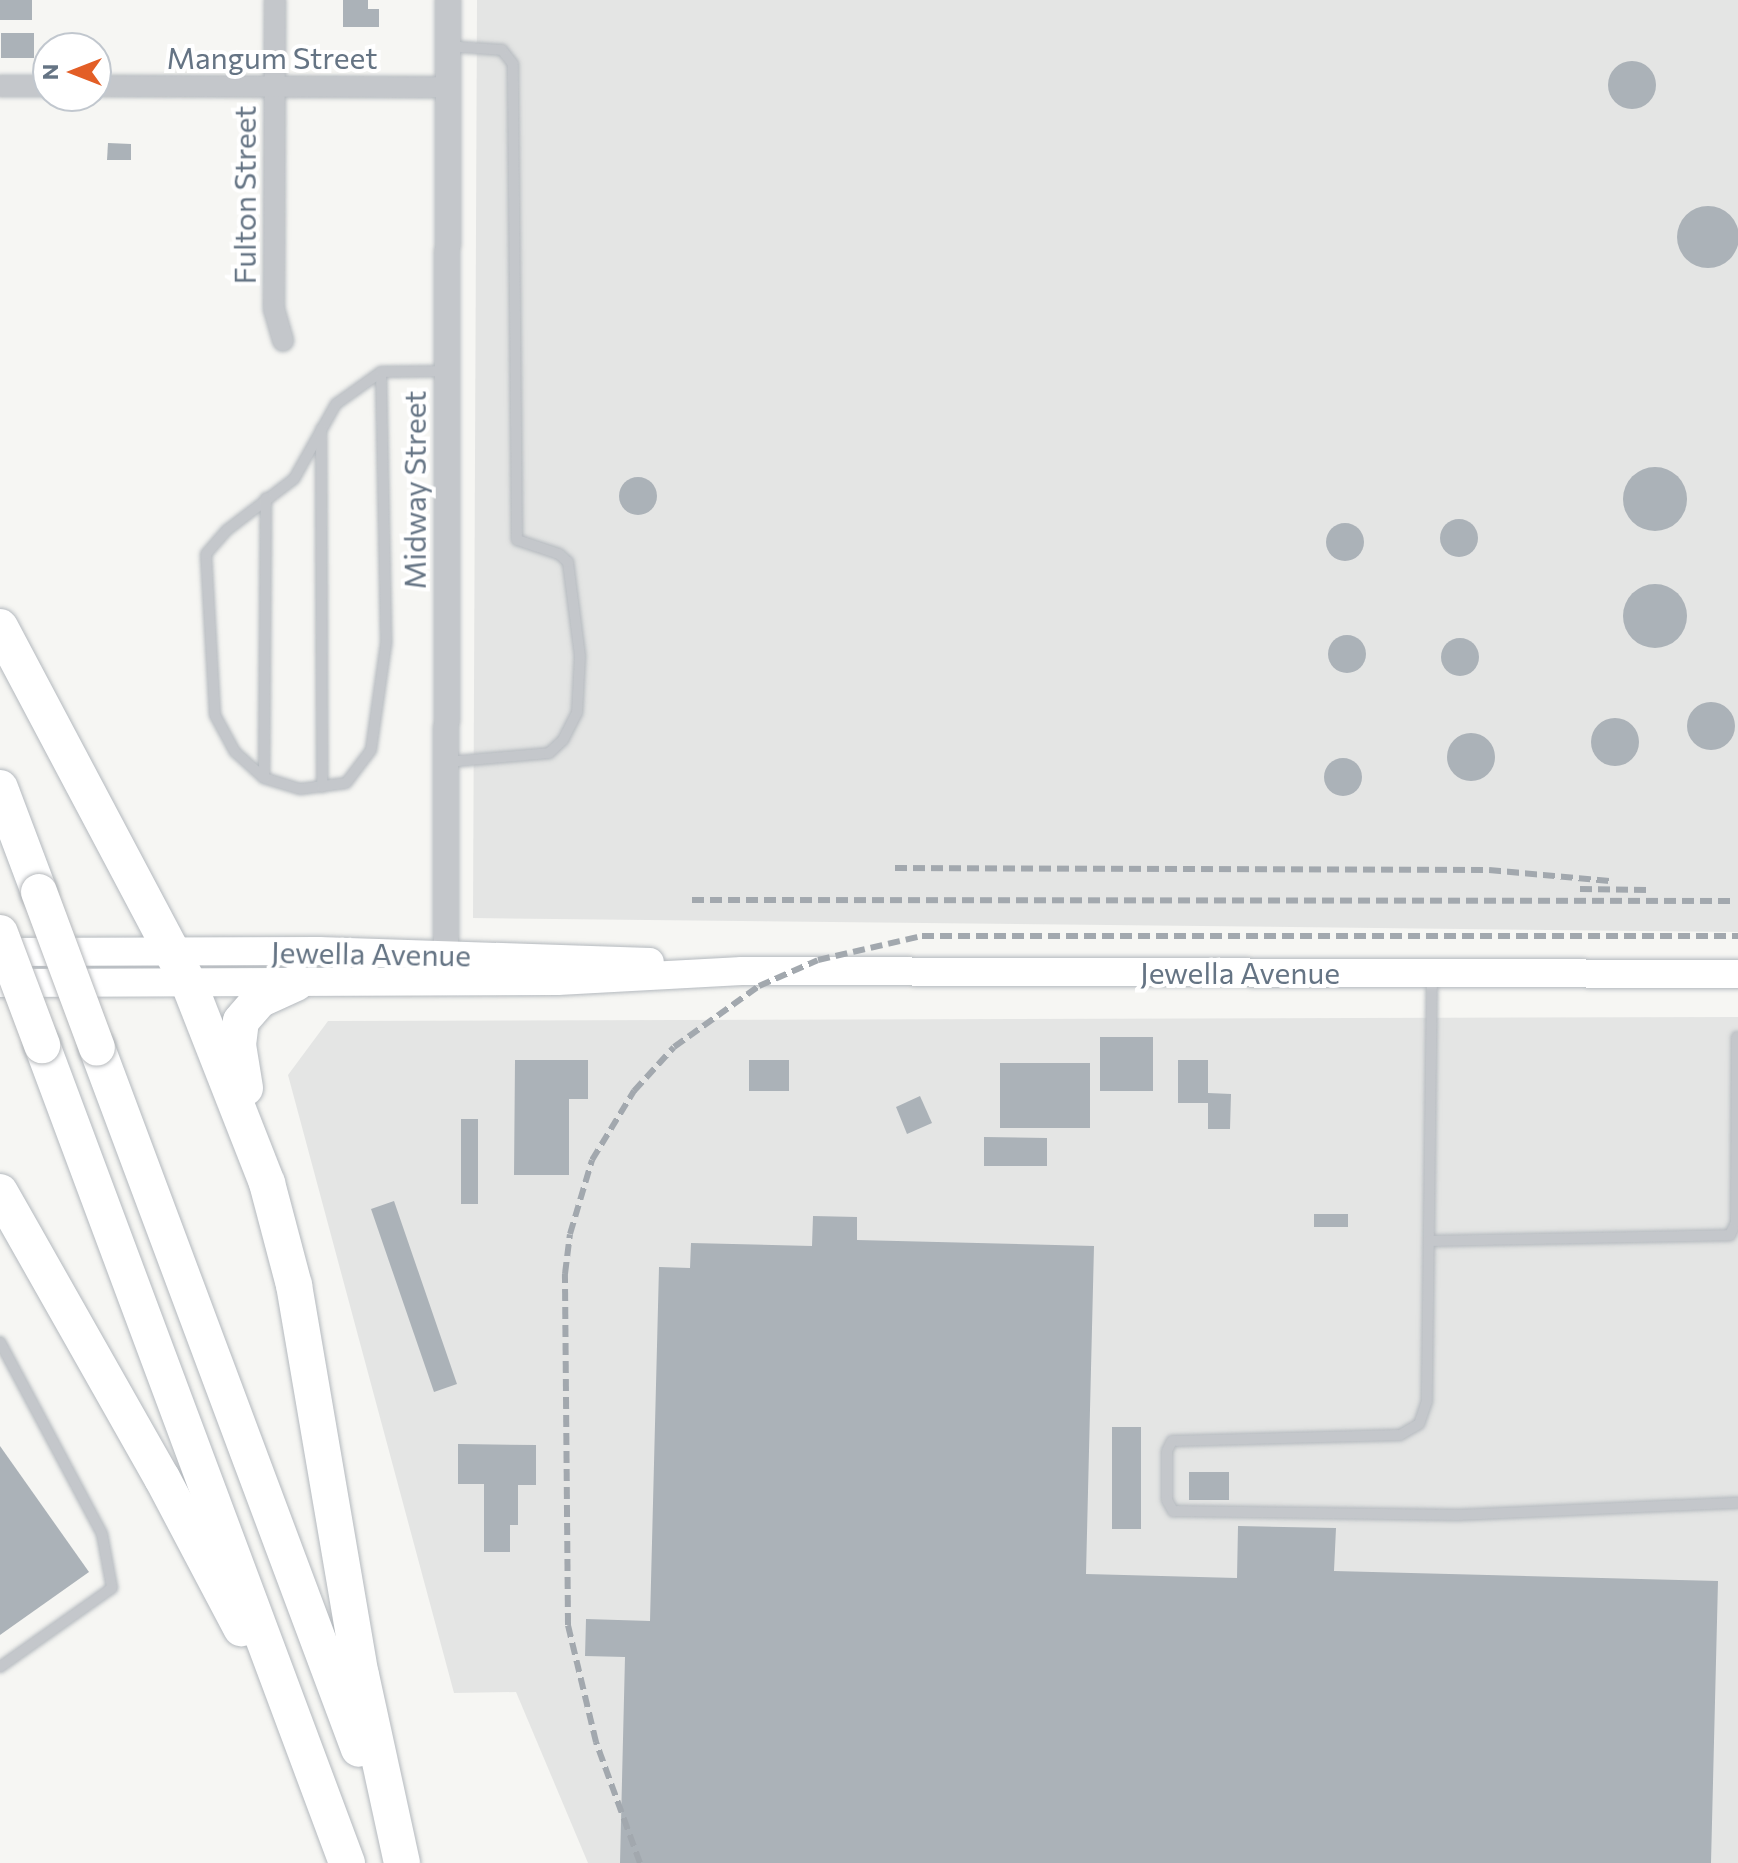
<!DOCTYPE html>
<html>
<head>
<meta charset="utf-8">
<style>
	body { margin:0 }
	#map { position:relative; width:1738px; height:1863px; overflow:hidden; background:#f6f6f3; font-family:Commissioner,sans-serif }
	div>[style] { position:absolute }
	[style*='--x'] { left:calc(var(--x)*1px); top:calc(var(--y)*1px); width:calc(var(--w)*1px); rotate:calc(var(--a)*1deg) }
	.built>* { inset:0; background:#e4e5e4 }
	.building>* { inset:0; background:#abb2b8 }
	.round { border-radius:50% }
	.roads { filter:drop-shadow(0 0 2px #b4b9be) drop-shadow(0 0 2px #b4b9be) }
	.service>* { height:10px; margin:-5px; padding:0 5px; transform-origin:5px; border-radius:5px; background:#c4c7cb }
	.minor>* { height:20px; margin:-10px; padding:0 10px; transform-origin:10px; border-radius:10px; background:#c4c7cb }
	.tertiary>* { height:24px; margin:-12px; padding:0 12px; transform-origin:12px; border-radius:12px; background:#c4c7cb }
	.secondary>* { height:28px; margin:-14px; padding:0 14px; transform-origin:14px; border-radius:14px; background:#fff }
	.motorway>* { height:36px; margin:-18px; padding:0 18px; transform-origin:18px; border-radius:18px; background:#fff }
	.rail>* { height:6px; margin-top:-3px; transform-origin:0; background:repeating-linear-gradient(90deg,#a2a8ae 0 12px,transparent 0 18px) }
	.bridges { filter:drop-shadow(0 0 2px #b5b8bb) drop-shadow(0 0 2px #b5b8bb) }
	.motorway-bridge>* { height:36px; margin:-18px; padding:0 18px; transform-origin:18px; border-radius:18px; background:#fff }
	span { translate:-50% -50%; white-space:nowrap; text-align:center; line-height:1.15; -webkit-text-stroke:8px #fff; paint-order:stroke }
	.street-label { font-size:30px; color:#657484 }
	.north { position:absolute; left:32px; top:32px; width:80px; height:80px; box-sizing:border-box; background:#fff; border:2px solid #c1c7ce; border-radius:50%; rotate:270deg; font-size:22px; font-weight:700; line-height:32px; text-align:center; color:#657484 }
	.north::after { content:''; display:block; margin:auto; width:28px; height:36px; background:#e35e26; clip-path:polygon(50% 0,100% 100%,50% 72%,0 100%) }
</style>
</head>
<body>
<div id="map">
	<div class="built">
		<div style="clip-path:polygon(477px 0,1738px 0,1738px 932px,473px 918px)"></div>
		<div style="clip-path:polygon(1738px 1017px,1738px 1863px,588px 1863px,516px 1692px,454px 1693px,288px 1075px,328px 1021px)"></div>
	</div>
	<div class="building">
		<div style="clip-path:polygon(0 0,32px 0,32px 20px,0 20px)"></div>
		<div style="clip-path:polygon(343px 0,368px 0,368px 9px,379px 9px,379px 27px,343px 27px)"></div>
		<div style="clip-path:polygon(1px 33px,34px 33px,34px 58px,1px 58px)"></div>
		<div class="round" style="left:1608px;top:61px;width:48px;height:48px"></div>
		<div style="clip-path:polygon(108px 143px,131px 144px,131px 160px,107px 160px)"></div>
		<div class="round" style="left:1677px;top:206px;width:62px;height:62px"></div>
		<div class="round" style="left:1623px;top:467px;width:64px;height:64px"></div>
		<div class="round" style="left:619px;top:477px;width:38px;height:38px"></div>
		<div class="round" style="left:1440px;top:519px;width:38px;height:38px"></div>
		<div class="round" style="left:1326px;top:523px;width:38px;height:38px"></div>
		<div class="round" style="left:1623px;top:584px;width:64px;height:64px"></div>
		<div class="round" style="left:1328px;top:635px;width:38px;height:38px"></div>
		<div class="round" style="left:1441px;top:638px;width:38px;height:38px"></div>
		<div class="round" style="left:1687px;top:702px;width:48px;height:48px"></div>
		<div class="round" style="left:1591px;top:718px;width:48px;height:48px"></div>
		<div class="round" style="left:1447px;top:733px;width:48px;height:48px"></div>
		<div class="round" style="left:1324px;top:758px;width:38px;height:38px"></div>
		<div style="clip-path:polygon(1100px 1037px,1153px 1037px,1153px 1091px,1100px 1091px)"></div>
		<div style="clip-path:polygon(515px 1060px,588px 1060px,588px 1099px,569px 1099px,569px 1175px,514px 1175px)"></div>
		<div style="clip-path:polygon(749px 1060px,789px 1060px,789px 1091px,749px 1091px)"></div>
		<div style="clip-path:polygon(1178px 1060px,1208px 1060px,1208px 1093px,1231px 1094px,1230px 1129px,1208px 1129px,1208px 1103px,1178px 1103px)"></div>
		<div style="clip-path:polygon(1000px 1063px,1090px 1063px,1090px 1128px,1000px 1128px)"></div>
		<div style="clip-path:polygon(920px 1096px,932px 1123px,907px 1134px,896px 1107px)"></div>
		<div style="clip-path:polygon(461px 1119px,478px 1119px,478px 1204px,461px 1204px)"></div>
		<div style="clip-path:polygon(984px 1137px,1047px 1138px,1047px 1166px,984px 1166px)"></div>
		<div style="clip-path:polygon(394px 1201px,457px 1384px,434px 1392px,371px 1209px)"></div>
		<div style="clip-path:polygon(1314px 1214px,1348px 1214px,1348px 1227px,1314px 1227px)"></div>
		<div style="clip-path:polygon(813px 1216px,857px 1217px,857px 1240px,1094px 1246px,1086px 1574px,1237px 1578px,1238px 1526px,1336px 1528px,1334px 1571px,1718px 1581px,1711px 1863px,620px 1863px,625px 1657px,585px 1656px,586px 1619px,650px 1621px,659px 1267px,690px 1268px,691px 1243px,812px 1246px)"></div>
		<div style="clip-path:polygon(1112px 1427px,1141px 1427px,1141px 1529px,1112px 1529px)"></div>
		<div style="clip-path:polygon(458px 1444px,536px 1445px,536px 1485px,518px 1485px,518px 1525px,510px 1525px,510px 1552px,484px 1552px,484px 1484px,458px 1484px)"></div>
		<div style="clip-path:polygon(0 1446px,89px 1572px,0 1635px)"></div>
		<div style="clip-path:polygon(1189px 1472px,1229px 1472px,1229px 1500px,1189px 1500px)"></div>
	</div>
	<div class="roads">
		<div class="service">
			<div style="--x:381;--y:372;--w:272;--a:88.9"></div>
			<div style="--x:386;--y:644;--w:107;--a:98.1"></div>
			<div style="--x:371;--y:750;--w:41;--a:127.1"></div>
			<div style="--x:346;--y:783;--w:46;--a:172.6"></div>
			<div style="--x:300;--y:789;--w:38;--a:-163"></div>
			<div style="--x:264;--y:778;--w:39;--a:-138"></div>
			<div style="--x:235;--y:752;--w:42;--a:-118.4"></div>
			<div style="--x:215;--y:715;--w:161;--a:-93.2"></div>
			<div style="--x:206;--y:554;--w:32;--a:-49"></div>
			<div style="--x:227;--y:530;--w:84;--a:-37.3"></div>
			<div style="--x:294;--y:479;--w:86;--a:-60.8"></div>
			<div style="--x:336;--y:404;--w:55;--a:-35.4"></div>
			<div style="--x:381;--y:372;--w:66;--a:-0.9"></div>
			<div style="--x:321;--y:429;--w:358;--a:89.8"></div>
			<div style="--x:447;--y:762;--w:102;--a:-5"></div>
			<div style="--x:549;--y:753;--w:19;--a:-43"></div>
			<div style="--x:563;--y:740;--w:30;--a:-63"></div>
			<div style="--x:577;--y:713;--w:57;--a:-87"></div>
			<div style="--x:580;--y:656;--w:95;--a:-97.3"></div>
			<div style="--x:568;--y:562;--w:12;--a:-138"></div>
			<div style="--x:559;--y:554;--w:44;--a:-161.6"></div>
			<div style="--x:517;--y:540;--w:476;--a:-90.5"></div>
			<div style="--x:513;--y:64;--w:18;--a:-128"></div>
			<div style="--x:502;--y:50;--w:54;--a:-175.8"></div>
			<div style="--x:264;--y:778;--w:280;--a:-89.6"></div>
			<div style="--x:1432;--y:974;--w:427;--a:90.7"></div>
			<div style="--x:1427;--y:1401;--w:24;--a:109"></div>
			<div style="--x:1419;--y:1424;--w:22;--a:150"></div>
			<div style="--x:1400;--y:1435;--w:228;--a:178.5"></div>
			<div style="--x:1172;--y:1441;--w:11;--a:117"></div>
			<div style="--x:1167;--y:1451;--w:49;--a:90"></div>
			<div style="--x:1167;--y:1500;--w:13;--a:61"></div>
			<div style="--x:1173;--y:1511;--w:285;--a:0.8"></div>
			<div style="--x:1458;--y:1515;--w:280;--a:-2.5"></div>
			<div style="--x:1429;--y:1241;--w:301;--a:-1.1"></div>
			<div style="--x:1730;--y:1235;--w:14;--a:-65"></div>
			<div style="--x:1736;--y:1222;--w:185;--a:-89.7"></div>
			<div style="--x:0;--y:1342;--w:217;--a:62"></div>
			<div style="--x:102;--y:1534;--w:55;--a:79.5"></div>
			<div style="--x:112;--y:1588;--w:137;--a:144.8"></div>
		</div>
		<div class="minor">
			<div style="--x:275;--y:0;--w:309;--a:90.2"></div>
			<div style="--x:274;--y:309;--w:33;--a:74"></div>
			<div style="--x:0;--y:86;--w:48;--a:0"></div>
			<div style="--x:96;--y:86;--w:352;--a:0.2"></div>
		</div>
		<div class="tertiary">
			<div style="--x:446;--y:974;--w:974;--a:-89.88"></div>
		</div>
		<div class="secondary">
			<div style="--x:0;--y:952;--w:319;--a:-0.2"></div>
			<div style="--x:319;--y:951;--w:331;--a:1.9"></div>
			<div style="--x:1;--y:983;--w:557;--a:-0.21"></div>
			<div style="--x:558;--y:981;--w:184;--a:-3.1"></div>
			<div style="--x:742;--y:971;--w:996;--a:0.17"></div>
		</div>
		<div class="motorway">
			<div style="--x:0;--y:627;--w:404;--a:62.1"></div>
			<div style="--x:189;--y:984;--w:214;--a:68.6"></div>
			<div style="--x:267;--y:1183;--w:106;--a:75.2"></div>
			<div style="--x:294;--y:1285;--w:396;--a:80.3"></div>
			<div style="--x:361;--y:1675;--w:192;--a:77.7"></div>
			<div style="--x:0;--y:788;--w:111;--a:69.4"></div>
			<div style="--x:42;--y:1045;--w:873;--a:69.55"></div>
			<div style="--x:97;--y:1048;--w:748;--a:69.51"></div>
			<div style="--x:245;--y:1088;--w:44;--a:-99.2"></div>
			<div style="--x:238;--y:1045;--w:24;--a:-83"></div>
			<div style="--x:241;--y:1021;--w:28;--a:-49"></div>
			<div style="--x:259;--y:1000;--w:41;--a:-24.7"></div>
			<div style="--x:0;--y:1192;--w:329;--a:60.5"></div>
			<div style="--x:162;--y:1478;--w:170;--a:62.2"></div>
		</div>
	</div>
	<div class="rail">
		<div style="--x:895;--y:868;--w:594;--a:0.19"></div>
		<div style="--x:1489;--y:870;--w:121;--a:5.2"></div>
		<div style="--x:1580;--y:889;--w:68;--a:0.8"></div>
		<div style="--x:692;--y:900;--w:1044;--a:0.05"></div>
		<div style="--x:640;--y:1863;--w:129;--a:-110"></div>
		<div style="--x:596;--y:1742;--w:120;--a:-103.5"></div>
		<div style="--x:568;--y:1625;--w:351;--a:-90.5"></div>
		<div style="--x:565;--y:1274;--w:40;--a:-82.9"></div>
		<div style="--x:570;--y:1234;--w:77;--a:-73.4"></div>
		<div style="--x:592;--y:1160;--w:81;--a:-58.7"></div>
		<div style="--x:634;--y:1091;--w:59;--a:-47.7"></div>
		<div style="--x:674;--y:1047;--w:105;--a:-35.7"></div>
		<div style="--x:759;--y:986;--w:64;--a:-23.8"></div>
		<div style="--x:818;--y:960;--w:107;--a:-13"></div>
		<div style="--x:922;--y:936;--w:816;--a:0"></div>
	</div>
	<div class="bridges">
		<div class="motorway-bridge">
			<div style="--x:39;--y:892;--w:166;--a:69.6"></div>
			<div style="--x:0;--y:933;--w:120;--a:69.4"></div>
		</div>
	</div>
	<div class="street-label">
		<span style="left:272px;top:57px">Mangum Street</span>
		<span style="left:244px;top:195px;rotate:-90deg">Fulton Street</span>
		<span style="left:414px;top:490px;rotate:-90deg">Midway Street</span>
		<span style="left:371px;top:953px;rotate:1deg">Jewella Avenue</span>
		<span style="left:1240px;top:972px">Jewella Avenue</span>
	</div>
	<div class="north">N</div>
</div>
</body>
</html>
